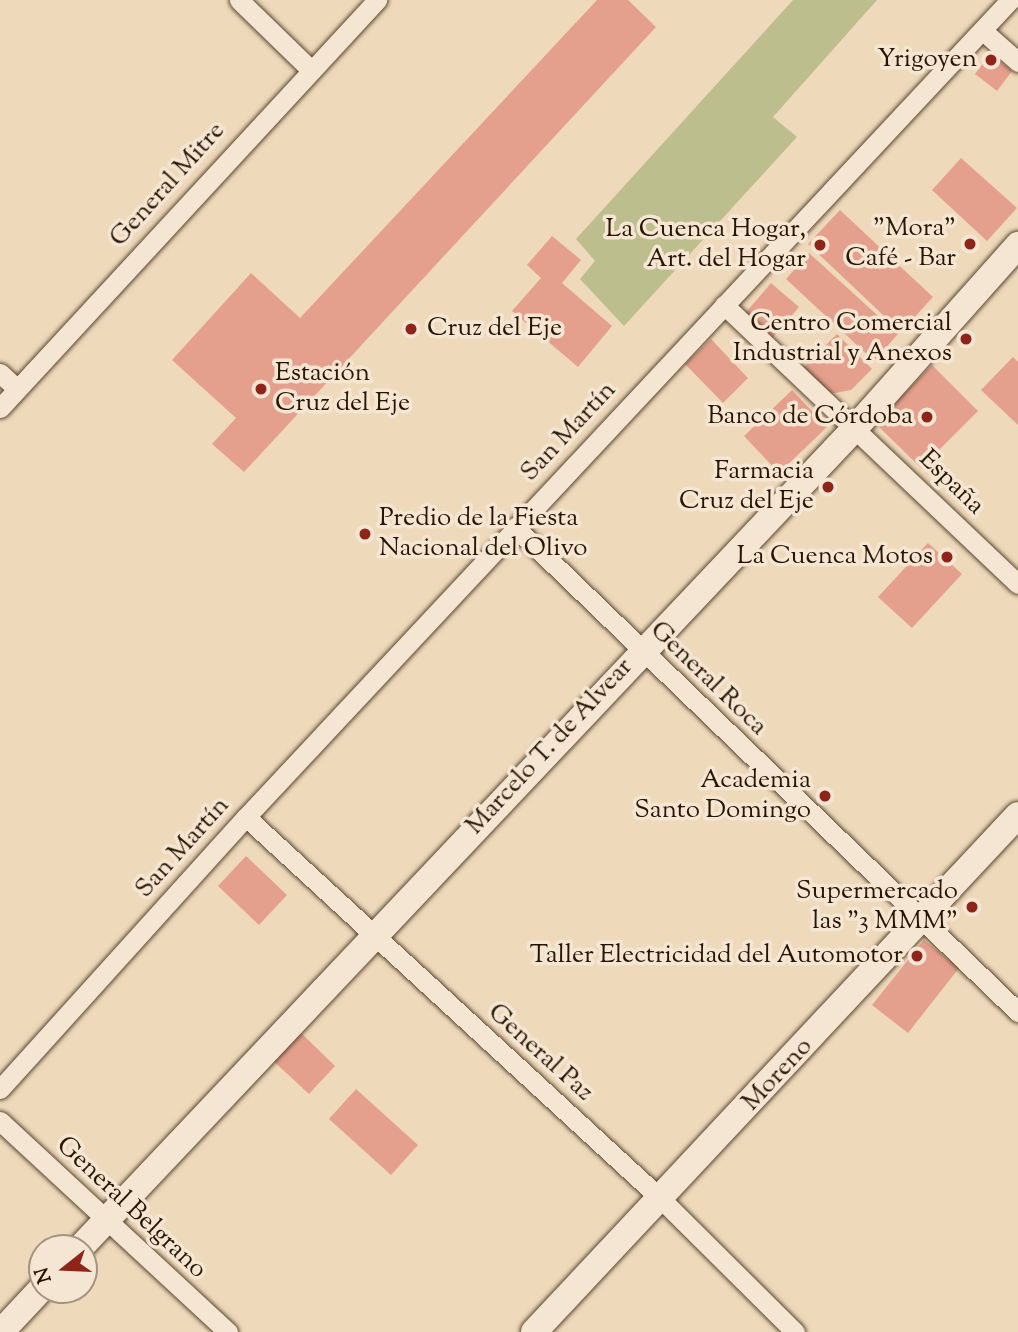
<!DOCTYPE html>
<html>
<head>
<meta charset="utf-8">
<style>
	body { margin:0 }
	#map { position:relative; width:1018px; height:1332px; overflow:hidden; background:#efd9bb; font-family:"Sorts Mill Goudy",serif }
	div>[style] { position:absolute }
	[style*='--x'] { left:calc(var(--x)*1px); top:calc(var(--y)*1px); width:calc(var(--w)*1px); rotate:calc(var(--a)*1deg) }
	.green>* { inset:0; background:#bdbe8d }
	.building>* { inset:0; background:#e5a08d }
	.roads { filter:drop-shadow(0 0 2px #594730) drop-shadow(0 0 2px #594730) }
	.street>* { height:19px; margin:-9.5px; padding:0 9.5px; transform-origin:9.5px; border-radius:9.5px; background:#f5e6d3 }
	.secondary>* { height:26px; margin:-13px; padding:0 13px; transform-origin:13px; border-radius:13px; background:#f5e6d3 }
	.dots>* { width:19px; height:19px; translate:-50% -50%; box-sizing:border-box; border:4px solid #f5e6d3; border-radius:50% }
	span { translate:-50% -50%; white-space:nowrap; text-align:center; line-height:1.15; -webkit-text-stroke:7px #f5e6d3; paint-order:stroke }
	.poi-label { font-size:26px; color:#271601 }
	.right { translate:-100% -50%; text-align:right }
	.left { translate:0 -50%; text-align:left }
	.street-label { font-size:26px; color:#271601 }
	.north { position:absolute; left:28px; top:1234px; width:70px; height:70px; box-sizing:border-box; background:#f5e6d3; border:2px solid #a3937f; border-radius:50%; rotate:252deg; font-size:19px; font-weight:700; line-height:28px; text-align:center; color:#271601 }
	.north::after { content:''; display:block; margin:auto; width:24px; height:32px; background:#8f2418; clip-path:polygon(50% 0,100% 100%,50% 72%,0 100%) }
</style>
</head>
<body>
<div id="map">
	<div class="green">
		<div style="clip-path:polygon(793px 0,877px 0,773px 117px,797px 137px,624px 326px,580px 279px,595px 261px,576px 239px)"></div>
	</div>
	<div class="building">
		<div style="clip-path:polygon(597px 0,628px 0,656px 27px,244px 472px,212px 444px,236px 418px,172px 360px,251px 273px,300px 318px)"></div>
		<div style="clip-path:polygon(990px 54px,1012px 71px,997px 91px,975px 74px)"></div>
		<div style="clip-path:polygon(961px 158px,1017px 208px,987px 241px,932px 190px)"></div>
		<div style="clip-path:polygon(840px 210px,933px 297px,901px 332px,808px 244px)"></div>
		<div style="clip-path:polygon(552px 236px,581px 260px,562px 283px,612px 326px,578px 367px,512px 311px,541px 278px,527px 265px)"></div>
		<div style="clip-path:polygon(809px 253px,898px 334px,874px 361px,786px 279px)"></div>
		<div style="clip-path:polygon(771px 283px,799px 307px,770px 341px,742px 317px)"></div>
		<div style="clip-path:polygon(837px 334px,872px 369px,851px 390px,830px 394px,803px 368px)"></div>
		<div style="clip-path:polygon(711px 339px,748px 378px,723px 403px,685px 364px)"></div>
		<div style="clip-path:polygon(1013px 357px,1018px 362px,1018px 425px,981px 390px)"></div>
		<div style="clip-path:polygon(932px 365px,978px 411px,921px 468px,875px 423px)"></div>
		<div style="clip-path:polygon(792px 390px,827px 427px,779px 473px,744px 436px)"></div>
		<div style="clip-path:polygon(928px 543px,962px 574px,912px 628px,878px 597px)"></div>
		<div style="clip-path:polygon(246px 856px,287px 895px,259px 925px,218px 886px)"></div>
		<div style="clip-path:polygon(924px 940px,959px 968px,908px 1033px,872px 1005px)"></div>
		<div style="clip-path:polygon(297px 1029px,335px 1066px,309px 1094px,270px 1058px)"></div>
		<div style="clip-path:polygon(356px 1089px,418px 1145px,391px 1175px,329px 1119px)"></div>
	</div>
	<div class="roads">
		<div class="street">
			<div style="--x:239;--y:0;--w:99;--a:44.2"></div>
			<div style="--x:983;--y:31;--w:47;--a:41.5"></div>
			<div style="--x:724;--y:305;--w:405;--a:43.5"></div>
			<div style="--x:0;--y:373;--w:23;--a:43"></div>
			<div style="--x:0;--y:408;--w:556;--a:-47.26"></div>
			<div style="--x:515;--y:527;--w:699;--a:43.96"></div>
			<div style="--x:246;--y:817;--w:564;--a:42.63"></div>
			<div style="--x:661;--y:1199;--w:189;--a:44.8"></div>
			<div style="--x:0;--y:1089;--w:367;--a:-47.9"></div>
			<div style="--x:246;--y:817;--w:1119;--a:-46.92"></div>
			<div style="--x:0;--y:1121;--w:311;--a:42.8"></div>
		</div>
		<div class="secondary">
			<div style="--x:80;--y:1248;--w:1130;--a:-46.61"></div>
			<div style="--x:856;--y:427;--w:244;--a:-48.3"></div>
			<div style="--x:1;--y:1332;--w:60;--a:-47"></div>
			<div style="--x:534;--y:1332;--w:708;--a:-46.89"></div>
		</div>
	</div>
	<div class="dots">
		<div style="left:991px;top:60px;background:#8f2418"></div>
		<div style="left:970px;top:244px;background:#8f2418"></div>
		<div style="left:820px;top:245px;background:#8f2418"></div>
		<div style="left:411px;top:329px;background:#8f2418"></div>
		<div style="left:966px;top:339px;background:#8f2418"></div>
		<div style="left:261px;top:389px;background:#8f2418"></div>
		<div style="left:927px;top:417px;background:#8f2418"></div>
		<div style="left:828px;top:487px;background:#8f2418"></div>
		<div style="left:365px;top:534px;background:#8f2418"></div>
		<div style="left:947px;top:557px;background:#8f2418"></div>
		<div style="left:825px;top:796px;background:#8f2418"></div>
		<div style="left:972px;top:907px;background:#8f2418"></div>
		<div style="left:917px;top:956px;background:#8f2418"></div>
	</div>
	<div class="poi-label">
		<span class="right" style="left:977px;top:60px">Yrigoyen</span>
		<span class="right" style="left:956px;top:244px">"Mora"<br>Café - Bar</span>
		<span class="right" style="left:806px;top:245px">La Cuenca Hogar,<br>Art. del Hogar</span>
		<span class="right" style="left:952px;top:339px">Centro Comercial<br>Industrial y Anexos</span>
		<span class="left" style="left:427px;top:329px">Cruz del Eje</span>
		<span class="left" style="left:275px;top:389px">Estación<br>Cruz del Eje</span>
		<span class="right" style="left:913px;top:417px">Banco de Córdoba</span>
		<span class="right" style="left:814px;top:487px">Farmacia<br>Cruz del Eje</span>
		<span class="left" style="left:379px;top:534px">Predio de la Fiesta<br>Nacional del Olivo</span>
		<span class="right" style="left:933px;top:557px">La Cuenca Motos</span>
		<span class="right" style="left:811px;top:796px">Academia<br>Santo Domingo</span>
		<span class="right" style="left:958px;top:907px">Supermercado<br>las "3 MMM"</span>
		<span class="right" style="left:903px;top:956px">Taller Electricidad del Automotor</span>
	</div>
	<div class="street-label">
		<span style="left:168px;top:185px;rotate:-48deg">General Mitre</span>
		<span style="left:569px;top:432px;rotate:-47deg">San Martín</span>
		<span style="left:951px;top:483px;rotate:44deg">España</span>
		<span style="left:708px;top:679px;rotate:44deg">General Roca</span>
		<span style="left:550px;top:747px;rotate:-47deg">Marcelo T. de Alvear</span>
		<span style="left:183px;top:848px;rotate:-48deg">San Martín</span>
		<span style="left:540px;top:1053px;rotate:42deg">General Paz</span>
		<span style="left:778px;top:1075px;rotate:-47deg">Moreno</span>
		<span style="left:131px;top:1208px;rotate:43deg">General Belgrano</span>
	</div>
	<div class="north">N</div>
</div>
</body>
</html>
